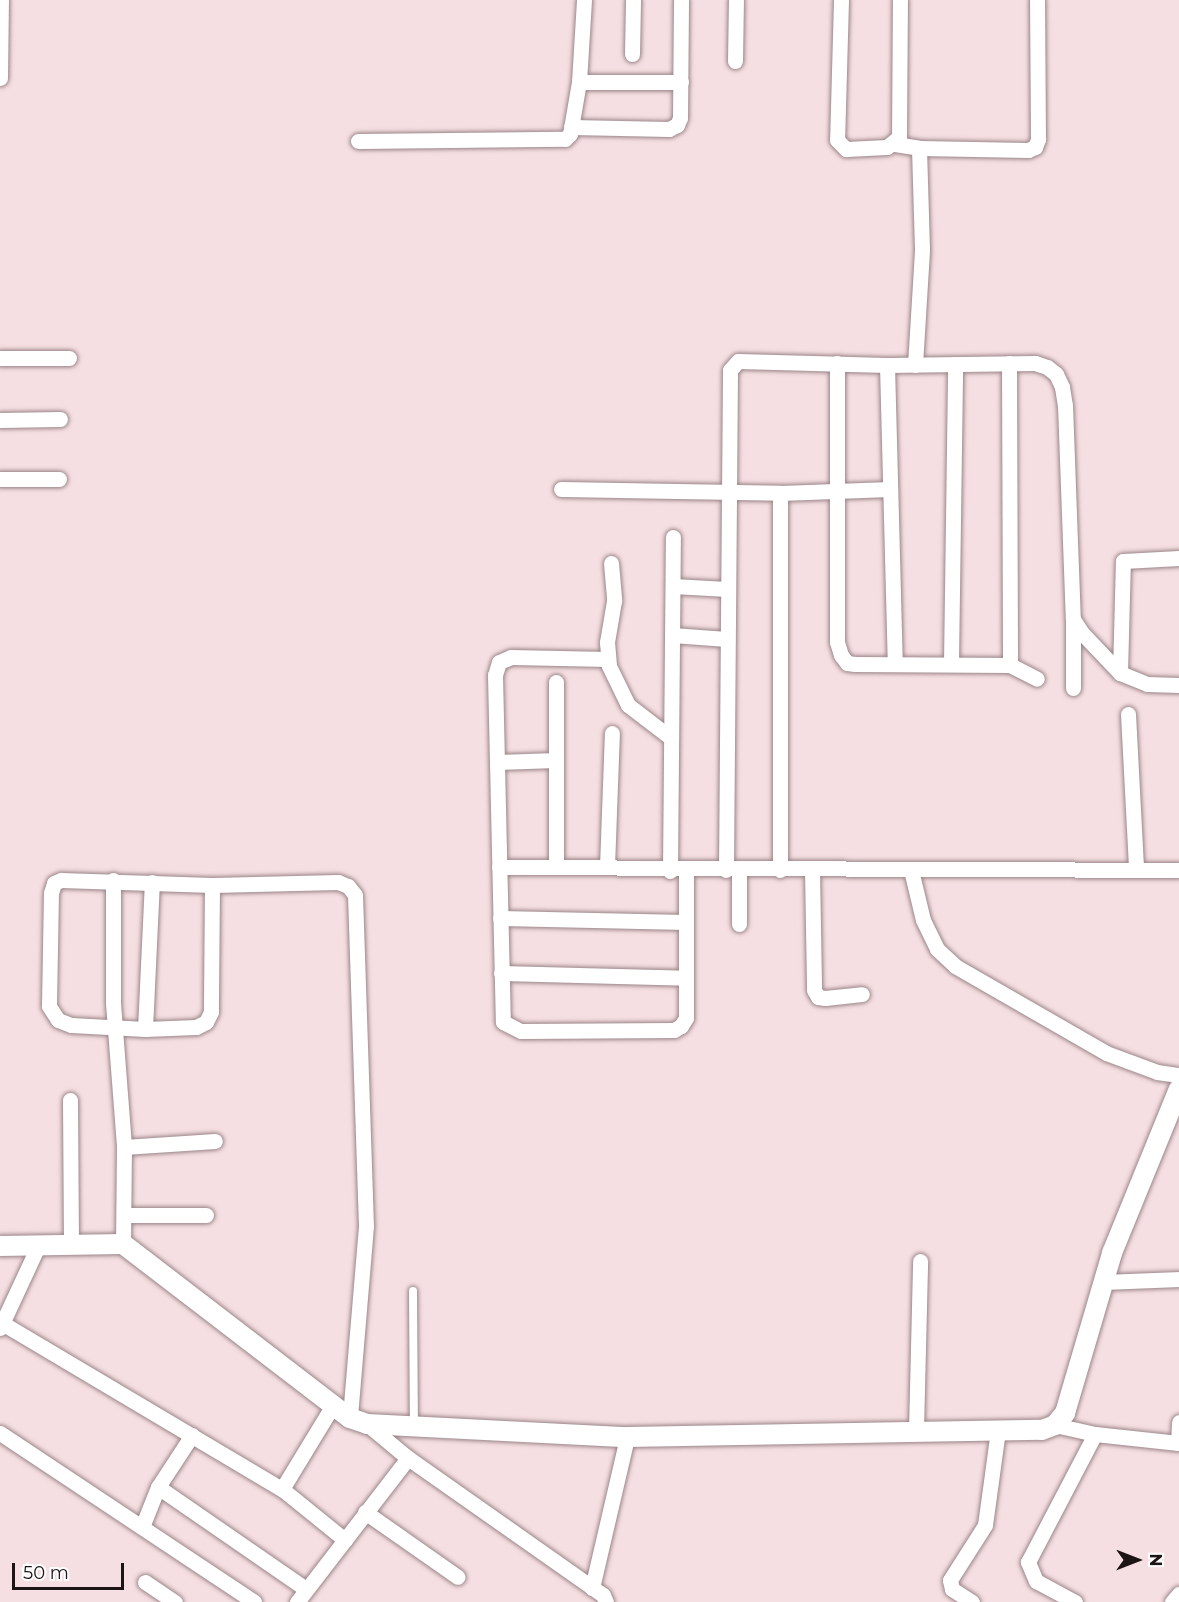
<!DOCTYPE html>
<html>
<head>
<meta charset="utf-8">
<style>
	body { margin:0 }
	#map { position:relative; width:1179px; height:1602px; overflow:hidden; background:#f6dfe2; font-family:Montserrat,sans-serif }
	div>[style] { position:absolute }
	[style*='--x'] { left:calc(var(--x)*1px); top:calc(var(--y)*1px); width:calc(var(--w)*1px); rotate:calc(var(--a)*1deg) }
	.roads { filter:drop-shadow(0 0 2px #9a8588) drop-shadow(0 0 2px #9a8588) }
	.service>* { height:8px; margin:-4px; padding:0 4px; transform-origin:4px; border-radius:4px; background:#fff }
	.minor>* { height:15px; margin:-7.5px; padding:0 7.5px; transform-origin:7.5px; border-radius:7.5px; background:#fff }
	.tertiary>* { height:20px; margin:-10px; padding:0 10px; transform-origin:10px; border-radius:10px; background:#fff }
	span { translate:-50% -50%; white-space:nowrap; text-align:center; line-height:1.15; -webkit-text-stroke:6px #fff; paint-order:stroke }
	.north { position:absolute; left:1107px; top:1530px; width:60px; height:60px; -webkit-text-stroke:4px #fff; paint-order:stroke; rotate:90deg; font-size:16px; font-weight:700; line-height:24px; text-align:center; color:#1c1415 }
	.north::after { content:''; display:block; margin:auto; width:21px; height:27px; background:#1c1415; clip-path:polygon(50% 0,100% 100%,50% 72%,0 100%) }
	.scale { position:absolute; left:12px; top:1563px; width:112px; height:27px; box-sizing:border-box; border:3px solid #1c1415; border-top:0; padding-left:8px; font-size:18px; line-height:21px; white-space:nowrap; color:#1c1415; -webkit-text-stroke:4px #fff; paint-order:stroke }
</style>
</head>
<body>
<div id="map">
	<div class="roads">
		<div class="service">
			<div style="--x:413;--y:1291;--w:134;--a:89.6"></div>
		</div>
		<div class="minor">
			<div style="--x:841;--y:0;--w:140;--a:91.6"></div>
			<div style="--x:837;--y:140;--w:13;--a:45"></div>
			<div style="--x:846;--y:149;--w:41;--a:-2.8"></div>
			<div style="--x:887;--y:147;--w:16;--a:-40"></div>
			<div style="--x:899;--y:137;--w:137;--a:-89.6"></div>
			<div style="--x:632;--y:54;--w:54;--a:-88.9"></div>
			<div style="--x:735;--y:61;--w:61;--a:-89.1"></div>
			<div style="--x:0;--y:78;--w:78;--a:-89.3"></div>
			<div style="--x:579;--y:82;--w:102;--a:0"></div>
			<div style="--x:571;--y:127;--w:98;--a:1.2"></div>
			<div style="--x:669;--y:129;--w:9;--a:-27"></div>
			<div style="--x:677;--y:125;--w:8;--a:-67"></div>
			<div style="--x:680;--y:118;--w:118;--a:-89.5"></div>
			<div style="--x:358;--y:141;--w:207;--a:-0.6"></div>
			<div style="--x:565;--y:139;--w:7;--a:-45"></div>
			<div style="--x:570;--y:134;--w:53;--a:-80.2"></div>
			<div style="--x:579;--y:82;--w:82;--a:-86.5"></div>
			<div style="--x:895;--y:144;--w:24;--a:9"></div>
			<div style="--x:919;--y:148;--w:109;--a:1.1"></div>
			<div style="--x:1028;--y:150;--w:8;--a:-23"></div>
			<div style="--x:1035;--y:147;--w:9;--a:-69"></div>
			<div style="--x:1038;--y:139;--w:139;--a:-90.4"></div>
			<div style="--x:0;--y:358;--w:69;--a:0"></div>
			<div style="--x:837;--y:363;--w:279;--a:90"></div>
			<div style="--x:837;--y:642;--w:14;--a:73"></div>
			<div style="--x:841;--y:655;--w:10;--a:53"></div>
			<div style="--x:847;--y:663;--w:8;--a:7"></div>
			<div style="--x:855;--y:664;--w:155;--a:0.4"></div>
			<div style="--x:1010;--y:665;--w:30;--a:27"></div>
			<div style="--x:1009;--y:363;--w:302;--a:89.8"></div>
			<div style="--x:887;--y:365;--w:298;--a:88.5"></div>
			<div style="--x:915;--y:365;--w:116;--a:-86.5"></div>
			<div style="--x:922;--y:249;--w:101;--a:-91.7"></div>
			<div style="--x:0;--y:420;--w:60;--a:-1"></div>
			<div style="--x:0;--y:479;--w:59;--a:0"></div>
			<div style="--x:561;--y:489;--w:219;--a:1"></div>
			<div style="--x:780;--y:493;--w:110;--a:-2.1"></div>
			<div style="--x:611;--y:563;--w:38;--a:85"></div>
			<div style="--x:614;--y:601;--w:42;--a:99.7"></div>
			<div style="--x:607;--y:642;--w:24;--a:85"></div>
			<div style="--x:609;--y:666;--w:43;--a:64"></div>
			<div style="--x:628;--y:705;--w:54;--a:37.5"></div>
			<div style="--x:673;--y:586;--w:54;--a:3.2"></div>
			<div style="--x:672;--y:635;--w:55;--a:4.2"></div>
			<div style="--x:608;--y:659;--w:97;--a:-178.8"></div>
			<div style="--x:511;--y:657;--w:13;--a:157"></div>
			<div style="--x:499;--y:662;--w:14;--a:107"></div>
			<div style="--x:495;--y:675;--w:347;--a:88.7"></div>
			<div style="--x:503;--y:1022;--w:20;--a:27"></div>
			<div style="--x:521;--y:1031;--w:153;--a:-0.4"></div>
			<div style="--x:674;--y:1030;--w:8;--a:-30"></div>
			<div style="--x:681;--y:1026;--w:9;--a:-58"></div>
			<div style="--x:686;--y:1018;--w:147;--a:-90"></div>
			<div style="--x:951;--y:663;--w:299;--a:-89.2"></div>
			<div style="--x:1120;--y:673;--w:112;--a:-88.5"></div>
			<div style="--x:1123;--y:561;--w:56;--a:-3.1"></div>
			<div style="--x:556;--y:682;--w:185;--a:90"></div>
			<div style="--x:1073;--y:688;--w:69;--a:-90"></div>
			<div style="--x:1128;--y:714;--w:155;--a:87"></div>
			<div style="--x:497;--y:762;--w:59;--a:-1.9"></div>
			<div style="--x:499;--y:867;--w:680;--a:0.25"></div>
			<div style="--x:607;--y:867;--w:134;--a:-87.9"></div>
			<div style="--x:726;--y:870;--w:500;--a:-89.54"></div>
			<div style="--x:730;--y:370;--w:12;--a:-48"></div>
			<div style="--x:738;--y:361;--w:149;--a:1.5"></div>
			<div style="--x:887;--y:365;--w:148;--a:-0.8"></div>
			<div style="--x:1035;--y:363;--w:13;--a:18"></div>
			<div style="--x:1047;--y:367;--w:11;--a:38"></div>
			<div style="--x:1056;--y:374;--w:14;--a:65"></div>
			<div style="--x:1062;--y:387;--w:18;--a:81"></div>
			<div style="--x:1065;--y:405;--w:214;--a:87.9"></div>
			<div style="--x:1073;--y:619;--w:17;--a:57"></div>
			<div style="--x:1082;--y:633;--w:55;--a:46.5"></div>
			<div style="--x:1120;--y:673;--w:29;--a:22"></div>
			<div style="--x:1147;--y:684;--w:32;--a:2"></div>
			<div style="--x:739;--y:870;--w:54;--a:90"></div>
			<div style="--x:780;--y:870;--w:377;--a:-90"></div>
			<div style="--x:812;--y:870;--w:120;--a:89"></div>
			<div style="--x:814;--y:990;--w:8;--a:60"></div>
			<div style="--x:818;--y:997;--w:7;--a:8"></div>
			<div style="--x:825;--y:998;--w:37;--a:-6"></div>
			<div style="--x:911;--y:870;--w:51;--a:76.5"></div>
			<div style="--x:923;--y:920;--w:32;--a:64"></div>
			<div style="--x:937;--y:949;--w:25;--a:43"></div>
			<div style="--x:955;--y:966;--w:174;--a:29.9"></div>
			<div style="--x:1106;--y:1053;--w:54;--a:20.4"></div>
			<div style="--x:1157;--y:1072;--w:22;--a:8"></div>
			<div style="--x:670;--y:871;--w:334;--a:-89.5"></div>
			<div style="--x:113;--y:880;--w:123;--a:90"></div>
			<div style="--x:113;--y:1003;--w:144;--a:85.6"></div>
			<div style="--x:124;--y:1147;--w:97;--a:90.6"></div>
			<div style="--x:212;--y:885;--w:127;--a:90.5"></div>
			<div style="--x:211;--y:1012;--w:11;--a:117"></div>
			<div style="--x:206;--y:1022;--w:11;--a:153"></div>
			<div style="--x:196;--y:1027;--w:51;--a:177.8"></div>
			<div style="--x:145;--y:1029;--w:74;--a:-176.9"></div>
			<div style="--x:71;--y:1025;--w:14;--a:-159"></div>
			<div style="--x:58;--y:1020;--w:17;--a:-123"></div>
			<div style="--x:49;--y:1006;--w:113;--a:-89"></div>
			<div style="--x:51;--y:893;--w:10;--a:-73"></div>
			<div style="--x:54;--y:883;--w:8;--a:-23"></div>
			<div style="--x:61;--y:880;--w:151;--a:1.9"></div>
			<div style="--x:212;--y:885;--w:126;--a:-1.4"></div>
			<div style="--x:338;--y:882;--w:11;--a:22"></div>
			<div style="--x:348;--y:886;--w:11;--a:52"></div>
			<div style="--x:355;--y:895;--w:331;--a:88.1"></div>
			<div style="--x:366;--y:1226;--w:193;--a:94.8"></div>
			<div style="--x:500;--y:918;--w:186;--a:1.2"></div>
			<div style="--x:501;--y:973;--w:185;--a:1.5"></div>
			<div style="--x:145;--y:1029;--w:147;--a:-87.3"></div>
			<div style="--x:70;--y:1100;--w:143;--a:89.6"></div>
			<div style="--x:124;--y:1147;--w:91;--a:-3.8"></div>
			<div style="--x:124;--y:1215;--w:82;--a:0"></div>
			<div style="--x:1104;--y:1282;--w:75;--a:-2.3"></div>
			<div style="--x:2;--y:1323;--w:326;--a:30.7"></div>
			<div style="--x:282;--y:1489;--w:81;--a:39"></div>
			<div style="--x:0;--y:1328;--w:90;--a:-65.1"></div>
			<div style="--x:367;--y:1424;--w:53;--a:39.7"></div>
			<div style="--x:408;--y:1458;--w:238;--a:35.1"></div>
			<div style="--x:603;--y:1595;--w:8;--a:67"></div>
			<div style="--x:1055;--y:1425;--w:41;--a:12.7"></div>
			<div style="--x:1095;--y:1434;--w:84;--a:6.1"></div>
			<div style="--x:916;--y:1430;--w:169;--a:-88.6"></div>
			<div style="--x:0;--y:1433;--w:305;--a:33.6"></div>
			<div style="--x:1178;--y:1443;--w:21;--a:-87"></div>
			<div style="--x:158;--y:1487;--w:180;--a:34.6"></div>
			<div style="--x:282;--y:1489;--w:98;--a:-58.7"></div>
			<div style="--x:365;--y:1512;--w:113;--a:35"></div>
			<div style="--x:142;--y:1527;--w:43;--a:-68.2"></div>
			<div style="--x:158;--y:1487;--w:62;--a:-56.8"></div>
			<div style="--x:145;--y:1582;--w:36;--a:34"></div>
			<div style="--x:592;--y:1588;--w:155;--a:-76.9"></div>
			<div style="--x:297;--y:1602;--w:182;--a:-52.4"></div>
			<div style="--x:972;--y:1602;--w:24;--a:-147"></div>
			<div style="--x:952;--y:1589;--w:9;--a:-103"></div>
			<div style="--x:950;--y:1580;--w:65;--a:-57.5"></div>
			<div style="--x:985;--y:1525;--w:96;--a:-82.2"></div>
			<div style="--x:1075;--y:1602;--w:44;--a:-151.7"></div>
			<div style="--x:1036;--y:1581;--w:21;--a:-113"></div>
			<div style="--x:1028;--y:1562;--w:144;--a:-62.4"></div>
			<div style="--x:1172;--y:1602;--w:11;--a:-49"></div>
		</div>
		<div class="tertiary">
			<div style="--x:0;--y:1246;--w:123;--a:-0.9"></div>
			<div style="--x:123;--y:1244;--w:286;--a:37.5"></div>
			<div style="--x:350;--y:1418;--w:18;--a:19"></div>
			<div style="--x:367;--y:1424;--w:260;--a:2.9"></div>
			<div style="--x:627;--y:1437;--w:415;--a:-1"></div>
			<div style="--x:1042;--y:1430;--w:14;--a:-21"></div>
			<div style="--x:1055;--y:1425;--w:16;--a:-50"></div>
			<div style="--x:1065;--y:1413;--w:167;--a:-73.6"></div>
			<div style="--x:1112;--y:1253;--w:177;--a:-67.8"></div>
		</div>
	</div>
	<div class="north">N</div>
	<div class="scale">50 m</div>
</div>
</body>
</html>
